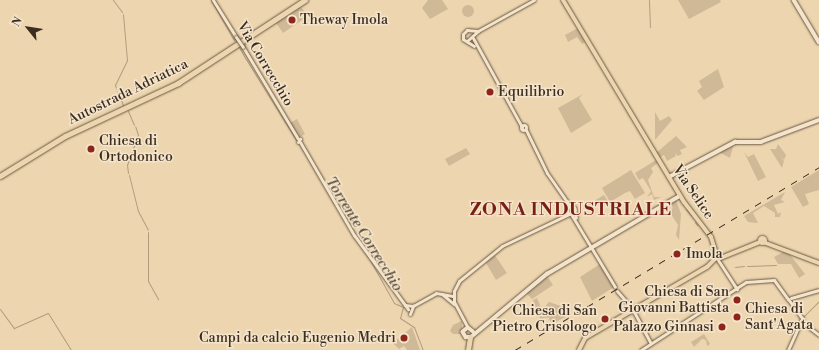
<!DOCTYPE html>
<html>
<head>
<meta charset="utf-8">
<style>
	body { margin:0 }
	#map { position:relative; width:819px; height:350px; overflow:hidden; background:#edd6af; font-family:"Libre Bodoni",serif }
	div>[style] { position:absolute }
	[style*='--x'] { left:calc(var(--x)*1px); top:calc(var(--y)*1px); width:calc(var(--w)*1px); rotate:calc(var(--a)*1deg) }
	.green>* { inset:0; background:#cfb997 }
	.round { border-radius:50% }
	.stream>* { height:1px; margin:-0.5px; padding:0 0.5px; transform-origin:0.5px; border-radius:0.5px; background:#b19d7e }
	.roads { filter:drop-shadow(0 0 1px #695743) drop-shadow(0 0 1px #695743) }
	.tertiary>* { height:3px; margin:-1.5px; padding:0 1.5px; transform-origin:1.5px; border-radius:1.5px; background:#f3e4cb }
	.tertiary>.ring { margin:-1.5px; padding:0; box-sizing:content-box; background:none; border:3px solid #f3e4cb; border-radius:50% }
	.secondary>* { height:3.5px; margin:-1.75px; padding:0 1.75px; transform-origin:1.75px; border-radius:1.75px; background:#f3e4cb }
	.primary>* { height:4px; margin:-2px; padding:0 2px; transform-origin:2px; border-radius:2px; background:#edd6af }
	.primary>.ring { margin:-2px; padding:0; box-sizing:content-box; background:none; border:4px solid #edd6af; border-radius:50% }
	.trunk>* { height:4.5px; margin:-2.25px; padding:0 2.25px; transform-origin:2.25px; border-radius:2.25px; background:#edd6af }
	.motorway>* { height:5px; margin:-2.5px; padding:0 2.5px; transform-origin:2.5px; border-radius:2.5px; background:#edd6af }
	.rail>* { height:1px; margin-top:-0.5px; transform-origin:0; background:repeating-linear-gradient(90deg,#3d2d1f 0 7px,transparent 0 14px) }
	.bridges { filter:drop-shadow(0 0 1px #695743) drop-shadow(0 0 1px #695743) }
	.tertiary-bridge>* { height:3px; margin:-1.5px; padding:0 1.5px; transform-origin:1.5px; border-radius:1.5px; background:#f3e4cb }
	.dots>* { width:11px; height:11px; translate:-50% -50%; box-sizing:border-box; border:2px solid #f3e4cb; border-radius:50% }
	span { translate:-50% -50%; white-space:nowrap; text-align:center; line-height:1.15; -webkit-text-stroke:3px #f3e4cb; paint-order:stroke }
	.poi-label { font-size:14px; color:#3d2d1f }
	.left { translate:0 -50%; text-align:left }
	.right { translate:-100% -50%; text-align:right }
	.street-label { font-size:14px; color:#3d2d1f }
	.water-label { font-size:15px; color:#5a4937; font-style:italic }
	.district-label { font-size:18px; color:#7a1f14; font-weight:700; letter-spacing:1px }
	.north { position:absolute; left:8px; top:8px; width:40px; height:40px; -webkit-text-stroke:3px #f3e4cb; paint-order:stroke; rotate:300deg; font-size:11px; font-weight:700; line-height:16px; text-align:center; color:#3d2d1f }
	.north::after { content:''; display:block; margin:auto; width:14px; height:18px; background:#3d2d1f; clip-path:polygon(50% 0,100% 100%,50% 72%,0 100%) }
</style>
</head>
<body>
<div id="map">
	<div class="green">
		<div style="clip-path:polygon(428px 0,442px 0,448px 9px,430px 19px,422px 8px)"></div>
		<div style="clip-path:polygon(678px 0,720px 0,721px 2px,689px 19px)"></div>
		<div class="round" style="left:462px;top:5px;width:12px;height:12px"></div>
		<div style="clip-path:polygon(301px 7px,308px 16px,283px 33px,276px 23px)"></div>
		<div style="clip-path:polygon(578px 28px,585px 42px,582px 44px,577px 37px,568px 42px,565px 35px)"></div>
		<div style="clip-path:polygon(718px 69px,724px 87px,704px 100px,697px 91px,702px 87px,699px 81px)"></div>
		<div style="clip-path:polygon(583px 94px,579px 98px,592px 120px,571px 133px,558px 108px)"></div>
		<div style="clip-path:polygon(655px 112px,660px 121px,669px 116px,672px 120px,655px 140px)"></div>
		<div style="clip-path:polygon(297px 119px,305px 134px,300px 137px,290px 123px)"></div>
		<div style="clip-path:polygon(676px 136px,687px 147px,680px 150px,682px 154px,678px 156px,675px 153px,676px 156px,667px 161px,664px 155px,659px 158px,656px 153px)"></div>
		<div style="clip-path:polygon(734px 143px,730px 158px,719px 152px)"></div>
		<div style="clip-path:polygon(778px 144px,786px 155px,784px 160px,780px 156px,784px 161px,782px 168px,770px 149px,776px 149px)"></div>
		<div style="clip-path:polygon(466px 148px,470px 154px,449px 166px,445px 159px)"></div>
		<div style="clip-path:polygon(744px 152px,748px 157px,754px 154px,766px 177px,758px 181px)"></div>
		<div style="clip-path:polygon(656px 160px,658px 163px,651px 168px,653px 172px,648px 180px,654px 197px,661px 197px,654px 200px,652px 194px,647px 197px,651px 191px,643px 178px,639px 180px,635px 173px)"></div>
		<div style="clip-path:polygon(631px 170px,645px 193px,635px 199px,630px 191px,625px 193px,610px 202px,602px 188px)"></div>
		<div style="clip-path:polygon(819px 170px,819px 190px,805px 194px,809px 204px,803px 207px,791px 187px)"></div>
		<div style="clip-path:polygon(785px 192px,781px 200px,785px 202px,774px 205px,778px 214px,781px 212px,780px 217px,775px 217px,775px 213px,764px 206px,753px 213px,758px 223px,748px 222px,744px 216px)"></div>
		<div style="clip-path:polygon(604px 195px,609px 203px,601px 208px,598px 205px,591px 209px,586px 206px)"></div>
		<div style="clip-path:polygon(676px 200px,681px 214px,679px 240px,676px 235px,678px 225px,669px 211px,673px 208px,669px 203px)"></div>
		<div style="clip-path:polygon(785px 251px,788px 252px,805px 274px,799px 278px,791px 264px,778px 264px,774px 257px)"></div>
		<div style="clip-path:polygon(494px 254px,507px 273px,496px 280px,486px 263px)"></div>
		<div style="clip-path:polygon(600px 264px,614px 287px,592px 301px,580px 277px)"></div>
		<div style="clip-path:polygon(547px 276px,553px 285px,532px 299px,525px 292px)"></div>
		<div style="clip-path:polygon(537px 298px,542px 310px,549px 302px,567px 308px,567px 316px,552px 324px,548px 317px,541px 321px,533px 300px)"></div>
		<div style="clip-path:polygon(462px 321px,462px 334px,453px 334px,450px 331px,453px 325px)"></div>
		<div style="clip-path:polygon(412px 327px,420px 350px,407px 350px,404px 346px,399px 349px,393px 343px)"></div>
		<div style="clip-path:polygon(704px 334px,710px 344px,707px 346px,706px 340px,702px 339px,694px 347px,691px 342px)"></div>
	</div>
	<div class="stream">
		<div style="--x:113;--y:0;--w:15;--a:53"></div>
		<div style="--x:211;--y:0;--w:46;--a:60.1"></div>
		<div style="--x:649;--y:0;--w:27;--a:88"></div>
		<div style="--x:239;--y:47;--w:13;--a:61"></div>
		<div style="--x:246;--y:59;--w:95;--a:58.3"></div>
		<div style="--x:123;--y:105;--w:22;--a:-112"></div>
		<div style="--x:115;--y:85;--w:28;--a:-64"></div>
		<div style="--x:127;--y:60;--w:46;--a:-95"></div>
		<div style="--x:128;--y:111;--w:15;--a:67"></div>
		<div style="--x:299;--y:143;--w:42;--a:59.7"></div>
		<div style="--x:128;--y:173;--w:8;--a:-97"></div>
		<div style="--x:127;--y:165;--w:32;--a:-70"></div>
		<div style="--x:138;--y:135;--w:9;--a:-108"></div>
		<div style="--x:129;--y:175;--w:37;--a:76"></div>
		<div style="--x:138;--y:211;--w:21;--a:62"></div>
		<div style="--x:322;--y:182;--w:26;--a:61"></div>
		<div style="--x:686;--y:209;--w:8;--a:50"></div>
		<div style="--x:342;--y:217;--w:48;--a:57"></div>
		<div style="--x:695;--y:222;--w:4;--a:56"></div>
		<div style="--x:148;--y:232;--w:49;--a:90"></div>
		<div style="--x:148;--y:281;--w:21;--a:61"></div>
		<div style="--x:370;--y:260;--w:49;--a:60.8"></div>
		<div style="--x:394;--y:303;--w:10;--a:24"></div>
		<div style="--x:403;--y:307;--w:11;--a:105"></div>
		<div style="--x:400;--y:318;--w:17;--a:33"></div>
		<div style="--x:414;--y:327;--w:25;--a:69"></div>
		<div style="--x:747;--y:266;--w:29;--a:-2"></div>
		<div style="--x:735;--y:267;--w:9;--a:-6"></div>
		<div style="--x:0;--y:309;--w:24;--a:54"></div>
		<div style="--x:14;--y:328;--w:37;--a:-24"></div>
		<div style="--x:48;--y:313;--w:44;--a:58.1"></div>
		<div style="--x:804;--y:316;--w:21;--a:-45"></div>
	</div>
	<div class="roads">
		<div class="tertiary">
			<div style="--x:213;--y:0;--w:44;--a:58.1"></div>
			<div style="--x:473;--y:38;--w:102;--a:61.2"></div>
			<div style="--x:467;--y:41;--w:15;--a:-42"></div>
			<div style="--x:478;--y:31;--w:64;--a:-29"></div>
			<div style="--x:474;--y:46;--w:13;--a:-148"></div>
			<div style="--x:463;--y:39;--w:5;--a:-90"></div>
			<div style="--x:463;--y:34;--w:6;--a:-45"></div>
			<div style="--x:467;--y:30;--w:11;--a:5"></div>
			<div style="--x:243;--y:47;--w:107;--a:59.1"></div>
			<div class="ring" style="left:521.5px;top:125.5px;width:2px;height:2px"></div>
			<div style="--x:526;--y:130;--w:48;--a:64"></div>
			<div style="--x:547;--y:173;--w:40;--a:55.1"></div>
			<div style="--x:298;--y:142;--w:4;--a:-56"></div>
			<div style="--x:300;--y:142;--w:108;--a:59.9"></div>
			<div style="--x:354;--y:235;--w:92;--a:53.9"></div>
			<div class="ring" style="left:567px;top:206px;width:5px;height:5px"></div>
			<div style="--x:574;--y:211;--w:7;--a:74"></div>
			<div style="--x:571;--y:214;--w:85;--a:58.9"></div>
			<div style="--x:718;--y:260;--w:35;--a:57"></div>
			<div style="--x:617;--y:291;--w:23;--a:49"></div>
			<div style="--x:632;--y:308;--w:40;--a:62"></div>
			<div style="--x:442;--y:294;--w:16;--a:40"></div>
			<div style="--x:791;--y:298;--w:29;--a:-16"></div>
			<div style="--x:405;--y:305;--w:8;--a:7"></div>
			<div style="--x:413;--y:306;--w:26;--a:-29"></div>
			<div style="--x:436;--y:293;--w:17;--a:10"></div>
			<div style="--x:410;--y:314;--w:9;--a:-69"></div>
			<div style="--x:801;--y:321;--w:23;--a:38"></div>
			<div style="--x:468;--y:328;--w:30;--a:-118"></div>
			<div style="--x:454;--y:302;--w:11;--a:-90"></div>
			<div style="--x:454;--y:291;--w:11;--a:-63"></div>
			<div style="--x:459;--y:281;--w:55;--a:-39.1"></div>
			<div style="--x:502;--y:246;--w:74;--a:-25.5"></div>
			<div style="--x:641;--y:350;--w:125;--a:-32.9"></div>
			<div style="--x:746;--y:282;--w:28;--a:-4"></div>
			<div style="--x:774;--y:280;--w:24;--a:54"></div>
			<div style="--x:788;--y:350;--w:35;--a:-66"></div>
			<div style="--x:802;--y:318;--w:24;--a:-126"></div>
		</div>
		<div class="secondary">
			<div style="--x:794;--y:0;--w:49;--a:59.2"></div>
			<div style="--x:669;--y:177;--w:75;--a:-27.9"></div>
			<div style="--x:735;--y:142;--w:26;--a:0"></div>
			<div style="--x:761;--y:142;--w:62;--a:-20.8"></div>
			<div style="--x:652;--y:212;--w:32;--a:-30"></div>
			<div style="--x:473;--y:332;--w:6;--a:-141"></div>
			<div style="--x:468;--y:328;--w:6;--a:141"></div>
			<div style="--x:463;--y:332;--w:6;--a:59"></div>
			<div style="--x:466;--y:337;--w:5;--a:0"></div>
			<div style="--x:471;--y:337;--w:99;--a:-39.7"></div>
			<div style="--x:547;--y:274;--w:118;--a:-30.5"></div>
		</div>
		<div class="primary">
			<div style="--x:563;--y:0;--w:235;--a:59.1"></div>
			<div style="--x:684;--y:202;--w:44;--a:52.4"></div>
			<div style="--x:711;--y:237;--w:21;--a:73"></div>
			<div class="ring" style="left:759.5px;top:237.5px;width:1px;height:1px"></div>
			<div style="--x:763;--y:242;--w:60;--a:20.6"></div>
			<div style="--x:718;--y:259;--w:45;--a:-22"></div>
			<div style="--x:579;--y:350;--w:13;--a:-63"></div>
			<div style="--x:585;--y:338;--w:141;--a:-30.2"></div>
			<div style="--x:707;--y:267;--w:14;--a:-45"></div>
		</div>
		<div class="trunk">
			<div style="--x:468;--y:350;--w:13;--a:-81"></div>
		</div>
		<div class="motorway">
			<div style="--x:0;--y:176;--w:76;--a:-31.6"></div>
			<div style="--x:65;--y:136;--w:125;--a:-25.1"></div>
			<div style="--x:178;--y:83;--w:152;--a:-33.2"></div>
		</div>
	</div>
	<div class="rail">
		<div style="--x:515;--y:350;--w:355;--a:-31"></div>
	</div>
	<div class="bridges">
		<div class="tertiary-bridge">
			<div style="--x:236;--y:37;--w:12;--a:55"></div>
		</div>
	</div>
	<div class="dots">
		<div style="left:292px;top:20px;background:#8f2418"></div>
		<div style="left:490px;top:92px;background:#8f2418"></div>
		<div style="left:91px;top:149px;background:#8f2418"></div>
		<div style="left:677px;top:254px;background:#8f2418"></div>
		<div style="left:737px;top:300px;background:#8f2418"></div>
		<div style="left:737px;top:317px;background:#8f2418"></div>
		<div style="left:605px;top:319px;background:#8f2418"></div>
		<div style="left:722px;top:327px;background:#8f2418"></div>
		<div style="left:404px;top:338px;background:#8f2418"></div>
	</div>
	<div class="poi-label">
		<span class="left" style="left:300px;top:20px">Theway Imola</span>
		<span class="left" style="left:498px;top:92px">Equilibrio</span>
		<span class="left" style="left:99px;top:149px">Chiesa di<br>Ortodonico</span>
		<span class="left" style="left:686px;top:254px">Imola</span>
		<span class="right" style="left:729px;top:300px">Chiesa di San<br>Giovanni Battista</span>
		<span class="left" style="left:745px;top:317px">Chiesa di<br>Sant'Agata</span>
		<span class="right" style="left:597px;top:319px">Chiesa di San<br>Pietro Crisologo</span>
		<span class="right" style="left:714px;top:327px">Palazzo Ginnasi</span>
		<span class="right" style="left:396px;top:338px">Campi da calcio Eugenio Medri</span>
	</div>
	<div class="street-label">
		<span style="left:265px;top:64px;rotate:59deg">Via Correcchio</span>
		<span style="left:128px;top:92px;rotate:-26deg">Autostrada Adriatica</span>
		<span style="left:693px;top:192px;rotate:56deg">Via Selice</span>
	</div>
	<div class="water-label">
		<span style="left:364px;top:234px;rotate:58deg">Torrente Correcchio</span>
	</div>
	<div class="district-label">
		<span style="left:571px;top:210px">ZONA INDUSTRIALE</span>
	</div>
	<div class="north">N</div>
</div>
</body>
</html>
